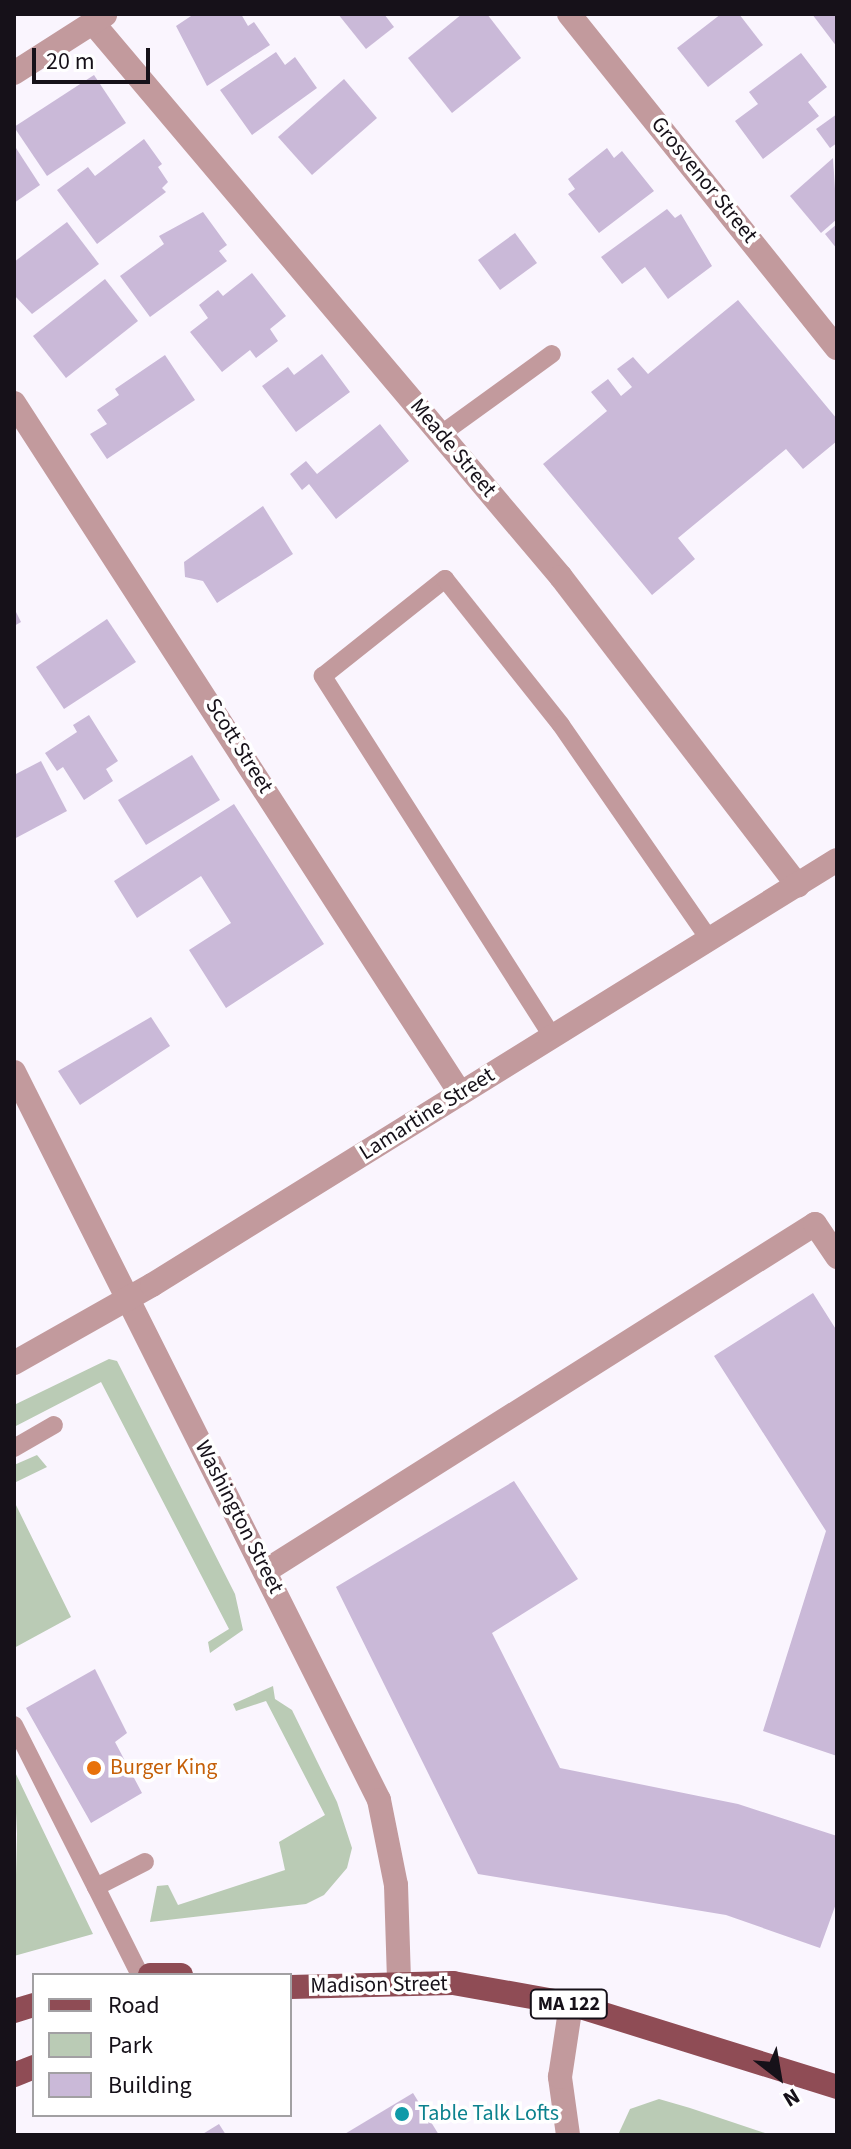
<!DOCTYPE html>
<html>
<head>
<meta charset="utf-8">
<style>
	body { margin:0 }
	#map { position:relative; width:851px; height:2149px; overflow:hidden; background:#faf5fe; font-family:"Source Sans 3",sans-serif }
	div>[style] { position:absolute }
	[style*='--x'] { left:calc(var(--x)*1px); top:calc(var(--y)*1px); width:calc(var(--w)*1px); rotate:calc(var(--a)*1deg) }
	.green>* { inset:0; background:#bacbb5 }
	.building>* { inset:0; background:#cab9d8 }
	.lane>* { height:18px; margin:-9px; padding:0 9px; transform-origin:9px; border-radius:9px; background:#c29a9d }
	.street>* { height:24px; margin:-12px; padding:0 12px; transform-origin:12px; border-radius:12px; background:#c29a9d }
	.primary>* { height:24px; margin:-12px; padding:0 12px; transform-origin:12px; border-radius:12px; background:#8f4c55 }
	.dots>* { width:22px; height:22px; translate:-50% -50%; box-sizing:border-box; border:4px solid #fff; border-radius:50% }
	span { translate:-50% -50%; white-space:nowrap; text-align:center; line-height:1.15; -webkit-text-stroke:7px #fff; paint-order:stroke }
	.shield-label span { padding:2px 6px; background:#fff; border:2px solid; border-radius:6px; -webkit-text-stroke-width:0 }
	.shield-label { font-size:20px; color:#161119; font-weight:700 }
	.street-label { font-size:22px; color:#161119 }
	.food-label { font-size:22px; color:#c56008 }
	.left { translate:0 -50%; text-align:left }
	.culture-label { font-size:22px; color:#0d838f }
	.frame { position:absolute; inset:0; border:16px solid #161119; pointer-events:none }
	.legend { position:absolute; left:32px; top:1973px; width:260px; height:144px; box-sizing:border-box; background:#fff; border:2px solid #a2a0a3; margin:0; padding:10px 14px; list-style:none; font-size:24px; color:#161119 }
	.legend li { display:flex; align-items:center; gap:16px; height:40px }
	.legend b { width:40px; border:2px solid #a2a0a3 }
	.north { position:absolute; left:739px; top:2037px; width:80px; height:80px; -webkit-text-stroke:6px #fff; paint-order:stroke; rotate:149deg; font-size:22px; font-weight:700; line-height:32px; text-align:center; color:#161119 }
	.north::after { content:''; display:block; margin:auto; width:28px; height:36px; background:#161119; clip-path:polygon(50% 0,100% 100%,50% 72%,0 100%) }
	.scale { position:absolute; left:32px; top:48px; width:118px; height:36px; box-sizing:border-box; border:4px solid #161119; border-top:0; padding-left:10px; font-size:24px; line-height:28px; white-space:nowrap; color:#161119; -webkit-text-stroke:6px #fff; paint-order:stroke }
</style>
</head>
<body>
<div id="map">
	<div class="green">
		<div style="clip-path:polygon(109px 1359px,117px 1361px,235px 1594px,243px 1630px,210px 1653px,208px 1642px,229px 1629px,101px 1382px,14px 1427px,14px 1405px)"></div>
		<div style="clip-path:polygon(37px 1455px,47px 1467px,14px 1483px,14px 1465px)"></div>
		<div style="clip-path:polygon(14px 1501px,71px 1617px,14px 1648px,15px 1589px)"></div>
		<div style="clip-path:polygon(273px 1686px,275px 1699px,292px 1710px,337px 1802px,352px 1848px,347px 1868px,324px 1895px,306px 1904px,150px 1922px,157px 1886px,168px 1885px,178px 1905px,285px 1870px,279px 1842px,325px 1815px,266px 1701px,236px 1711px,233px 1704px)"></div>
		<div style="clip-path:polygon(14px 1770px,93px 1934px,14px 1956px,17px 1834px)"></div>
		<div style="clip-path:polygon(659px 2099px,690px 2108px,771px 2135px,618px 2135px,630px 2109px)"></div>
	</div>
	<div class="building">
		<div style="clip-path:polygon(194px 14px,241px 14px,248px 26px,254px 22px,270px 45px,207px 86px,176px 26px)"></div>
		<div style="clip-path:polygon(338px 14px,384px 14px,394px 27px,366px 49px)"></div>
		<div style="clip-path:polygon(462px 14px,487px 14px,521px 58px,452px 113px,408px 58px)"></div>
		<div style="clip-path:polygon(721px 14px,739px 14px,763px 45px,708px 87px,677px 48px)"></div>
		<div style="clip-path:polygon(812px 14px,837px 14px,837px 47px)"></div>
		<div style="clip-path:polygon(276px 52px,285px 65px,295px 57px,317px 88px,252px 135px,220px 90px)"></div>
		<div style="clip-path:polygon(801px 53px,827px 87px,808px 102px,819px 116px,763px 159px,735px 121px,758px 104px,749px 92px)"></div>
		<div style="clip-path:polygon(94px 75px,126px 123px,47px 176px,14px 127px)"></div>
		<div style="clip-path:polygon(344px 79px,377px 118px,312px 175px,278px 137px)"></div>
		<div style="clip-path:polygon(837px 114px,837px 143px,830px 148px,816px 129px)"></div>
		<div style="clip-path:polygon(144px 139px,162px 164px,158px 167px,168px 182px,162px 188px,166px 192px,97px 244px,57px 190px,88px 167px,95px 176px)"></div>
		<div style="clip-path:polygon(14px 145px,40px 185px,14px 203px)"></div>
		<div style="clip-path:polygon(607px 148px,614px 158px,622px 151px,654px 191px,599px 233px,568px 194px,575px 189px,568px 179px)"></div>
		<div style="clip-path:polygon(833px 158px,837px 219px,821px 233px,790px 196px)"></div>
		<div style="clip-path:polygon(667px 209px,675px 218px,681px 214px,712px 266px,668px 299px,645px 267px,622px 284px,601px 257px)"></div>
		<div style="clip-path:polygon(203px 212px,227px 245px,219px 251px,227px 261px,150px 317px,120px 276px,164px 244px,159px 236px)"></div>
		<div style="clip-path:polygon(67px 222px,99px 264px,32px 314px,14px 295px,14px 262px)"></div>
		<div style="clip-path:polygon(837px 224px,837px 249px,825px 234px)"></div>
		<div style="clip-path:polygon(515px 233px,537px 263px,500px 290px,478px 260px)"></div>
		<div style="clip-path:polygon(252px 273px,286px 316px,270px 329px,278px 341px,256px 358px,250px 350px,222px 372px,190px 332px,208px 318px,199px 305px,218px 290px,223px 296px)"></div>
		<div style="clip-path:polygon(105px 279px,138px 321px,66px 378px,33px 336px)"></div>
		<div style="clip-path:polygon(738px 300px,837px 419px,837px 441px,803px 469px,786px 449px,678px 538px,695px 559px,652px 595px,543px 464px,607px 411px,591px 392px,608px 379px,621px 396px,632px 387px,617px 369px,633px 357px,648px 374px)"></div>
		<div style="clip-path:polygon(322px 354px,350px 392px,296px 432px,262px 386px,288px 367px,294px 375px)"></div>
		<div style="clip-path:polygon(165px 355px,195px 400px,107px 459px,90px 434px,107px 424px,97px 410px,119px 395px,115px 389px)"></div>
		<div style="clip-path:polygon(380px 424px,409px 461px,336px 519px,309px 484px,302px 490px,290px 474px,306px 461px,317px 474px)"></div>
		<div style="clip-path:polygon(263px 506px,293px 554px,217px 603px,203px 581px,185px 577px,184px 562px)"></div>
		<div style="clip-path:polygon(14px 608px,21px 622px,14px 626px)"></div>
		<div style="clip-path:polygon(107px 619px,136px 662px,64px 709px,36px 667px)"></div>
		<div style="clip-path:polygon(89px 715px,118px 761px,106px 769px,113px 781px,84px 800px,63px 767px,57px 771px,45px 753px,77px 732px,73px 725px)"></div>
		<div style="clip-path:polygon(192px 755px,220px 800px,146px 845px,118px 800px)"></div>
		<div style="clip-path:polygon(41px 761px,67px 811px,14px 839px,14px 775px)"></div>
		<div style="clip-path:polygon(234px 804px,324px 944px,226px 1008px,189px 950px,231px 923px,201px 876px,137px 918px,114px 881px)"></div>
		<div style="clip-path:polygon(151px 1017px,170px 1046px,80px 1105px,58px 1071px)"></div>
		<div style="clip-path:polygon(813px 1293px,837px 1331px,837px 1756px,763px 1731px,826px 1531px,714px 1356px)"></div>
		<div style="clip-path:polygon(514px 1481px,578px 1579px,492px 1633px,560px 1768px,738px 1804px,837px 1836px,837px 1901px,820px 1948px,726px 1915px,478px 1874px,336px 1587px)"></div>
		<div style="clip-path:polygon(95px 1669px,127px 1733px,115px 1742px,142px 1793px,91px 1823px,26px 1708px)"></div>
		<div style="clip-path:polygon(413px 2093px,439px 2135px,343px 2135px)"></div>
		<div style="clip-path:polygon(219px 2124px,226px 2135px,201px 2135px)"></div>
	</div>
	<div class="lane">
		<div style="--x:440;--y:435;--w:138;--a:-35.9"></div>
		<div style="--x:552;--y:1036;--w:427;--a:-122.5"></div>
		<div style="--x:323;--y:676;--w:156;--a:-38.5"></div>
		<div style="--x:445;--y:579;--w:186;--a:51.5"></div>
		<div style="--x:561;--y:725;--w:260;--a:55.3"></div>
		<div style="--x:14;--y:1448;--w:46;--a:-29.9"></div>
		<div style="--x:14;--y:1725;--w:182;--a:63.2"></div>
		<div style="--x:140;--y:1975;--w:98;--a:-116.6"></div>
		<div style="--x:96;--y:1887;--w:55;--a:-27"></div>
	</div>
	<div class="street">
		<div style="--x:569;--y:14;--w:428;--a:51.3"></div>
		<div style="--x:93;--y:23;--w:725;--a:49.81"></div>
		<div style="--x:561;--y:577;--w:389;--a:52.5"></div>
		<div style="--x:14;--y:73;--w:108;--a:-32.5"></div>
		<div style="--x:14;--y:403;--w:822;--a:57.12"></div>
		<div style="--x:14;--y:1072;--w:814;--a:63.37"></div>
		<div style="--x:379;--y:1800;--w:87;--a:78.7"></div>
		<div style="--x:396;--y:1885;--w:96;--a:88.2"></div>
		<div style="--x:14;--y:1363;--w:159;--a:-29.5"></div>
		<div style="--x:152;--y:1285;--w:806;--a:-31.82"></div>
		<div style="--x:267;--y:1570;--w:648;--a:-32.27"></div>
		<div style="--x:815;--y:1224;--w:40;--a:56"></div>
		<div style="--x:568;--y:2135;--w:59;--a:-97.9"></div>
		<div style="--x:560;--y:2077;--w:74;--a:-81.4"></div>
	</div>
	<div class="primary">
		<div style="--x:150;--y:1975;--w:31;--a:0"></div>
		<div style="--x:290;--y:1987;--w:163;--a:-1.4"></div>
		<div style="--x:453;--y:1983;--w:120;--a:10.1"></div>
		<div style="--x:571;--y:2004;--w:279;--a:17.3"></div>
		<div style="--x:14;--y:2011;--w:21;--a:-17"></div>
		<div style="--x:14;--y:2075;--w:22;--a:-22"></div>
	</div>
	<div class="dots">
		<div style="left:94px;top:1768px;background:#e8710a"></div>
		<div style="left:402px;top:2114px;background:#0f9aa8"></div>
	</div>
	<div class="shield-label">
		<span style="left:569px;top:2004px">MA 122</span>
	</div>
	<div class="street-label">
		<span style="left:704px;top:180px;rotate:51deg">Grosvenor Street</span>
		<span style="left:453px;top:448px;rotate:50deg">Meade Street</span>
		<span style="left:239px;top:746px;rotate:58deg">Scott Street</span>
		<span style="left:427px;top:1114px;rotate:-32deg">Lamartine Street</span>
		<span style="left:239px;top:1517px;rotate:63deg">Washington Street</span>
		<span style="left:379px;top:1985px;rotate:-1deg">Madison Street</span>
	</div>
	<div class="food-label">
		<span class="left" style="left:110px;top:1768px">Burger King</span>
	</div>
	<div class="culture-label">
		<span class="left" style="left:418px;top:2114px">Table Talk Lofts</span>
	</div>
	<div class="frame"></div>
	<ul class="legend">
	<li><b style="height:10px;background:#8f4c55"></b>Road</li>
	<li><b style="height:22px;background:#bacbb5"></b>Park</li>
	<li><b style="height:22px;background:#cab9d8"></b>Building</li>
	</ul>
	<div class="north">N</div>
	<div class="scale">20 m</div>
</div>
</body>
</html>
